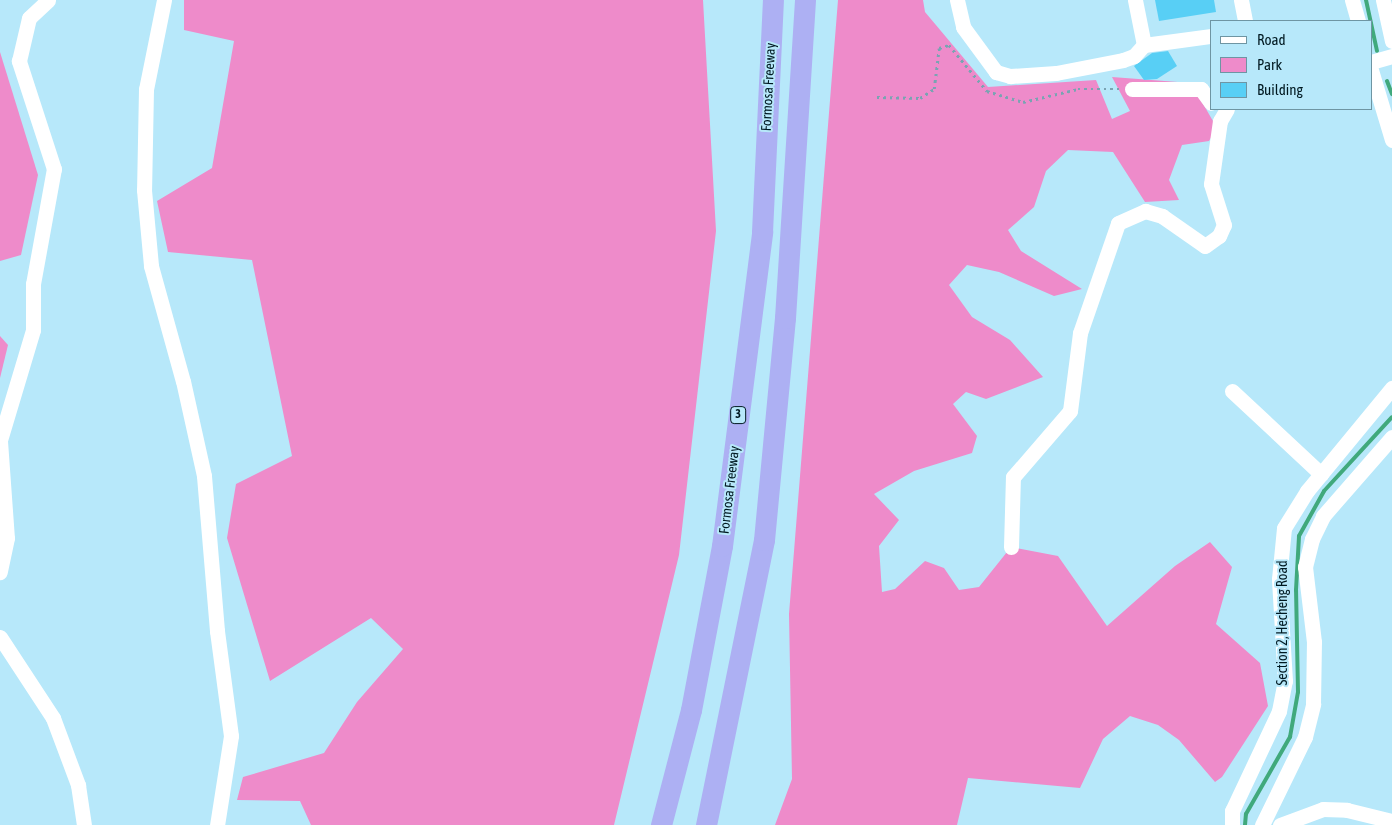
<!DOCTYPE html>
<html>
<head>
<meta charset="utf-8">
<style>
	body { margin:0 }
	#map { position:relative; width:1392px; height:825px; overflow:hidden; background:#b7e8fa; font-family:"Asap Condensed",sans-serif }
	div>[style] { position:absolute }
	[style*='--x'] { left:calc(var(--x)*1px); top:calc(var(--y)*1px); width:calc(var(--w)*1px); rotate:calc(var(--a)*1deg) }
	.green>* { inset:0; background:#ee8bca }
	.stream>* { height:4px; margin:-2px; padding:0 2px; transform-origin:2px; border-radius:2px; background:#40a97c }
	.building>* { inset:0; background:#58cff5 }
	.path>* { height:2.5px; margin-top:-1.25px; transform-origin:0; background:repeating-linear-gradient(90deg,#7aa3b2 0 2.5px,transparent 0 6.5px) }
	.minor>* { height:15px; margin:-7.5px; padding:0 7.5px; transform-origin:7.5px; border-radius:7.5px; background:#fff }
	.highway>* { height:21px; margin:-10.5px; padding:0 10.5px; transform-origin:10.5px; border-radius:10.5px; background:#adb0f3 }
	span { translate:-50% -50%; white-space:nowrap; text-align:center; line-height:1.15; -webkit-text-stroke:4px #b7e8fa; paint-order:stroke }
	.shield-label span { padding:1px 4px; background:#b7e8fa; border:1px solid; border-radius:4px; -webkit-text-stroke-width:0 }
	.shield-label { font-size:12px; color:#001921; font-weight:700 }
	.street-label { font-size:14px; color:#001921 }
	.legend { position:absolute; left:1210px; top:20px; width:162px; height:90px; box-sizing:border-box; background:#b7e8fa; border:1px solid #6e95a3; margin:0; padding:6px 9px; list-style:none; font-size:15px; color:#001921 }
	.legend li { display:flex; align-items:center; gap:10px; height:25px }
	.legend b { width:25px; border:1px solid #6e95a3 }
</style>
</head>
<body>
<div id="map">
	<div class="green">
		<div style="clip-path:polygon(184px 0,703px 0,716px 231px,679px 555px,614px 825px,311px 825px,300px 801px,237px 800px,243px 777px,324px 753px,357px 702px,403px 649px,371px 618px,270px 681px,227px 538px,236px 484px,292px 456px,252px 260px,168px 252px,157px 201px,212px 168px,234px 41px,184px 30px)"></div>
		<div style="clip-path:polygon(838px 0,923px 0,925px 12px,988px 87px,1096px 80px,1112px 119px,1130px 111px,1112px 77px,1191px 83px,1217px 128px,1209px 141px,1182px 145px,1169px 180px,1179px 200px,1145px 202px,1113px 152px,1068px 150px,1046px 171px,1034px 207px,1008px 230px,1021px 251px,1082px 289px,1054px 296px,999px 272px,967px 265px,949px 285px,972px 317px,1010px 340px,1043px 377px,986px 399px,966px 392px,953px 404px,977px 436px,972px 453px,914px 471px,874px 494px,899px 520px,879px 546px,882px 592px,895px 589px,925px 561px,944px 568px,959px 590px,979px 587px,1011px 547px,1058px 556px,1107px 626px,1175px 566px,1210px 542px,1232px 567px,1216px 624px,1260px 663px,1268px 706px,1222px 777px,1215px 782px,1179px 740px,1158px 725px,1130px 716px,1103px 739px,1080px 788px,968px 778px,957px 825px,775px 825px,792px 779px,789px 614px)"></div>
		<div style="clip-path:polygon(0 52px,38px 175px,21px 255px,0 261px)"></div>
		<div style="clip-path:polygon(0 336px,8px 345px,0 378px)"></div>
	</div>
	<div class="stream">
		<div style="--x:1366;--y:0;--w:52;--a:77.8"></div>
		<div style="--x:1387;--y:81;--w:14;--a:69"></div>
		<div style="--x:1245;--y:825;--w:11;--a:-85"></div>
		<div style="--x:1246;--y:814;--w:89;--a:-60.3"></div>
		<div style="--x:1290;--y:737;--w:46;--a:-79.9"></div>
		<div style="--x:1298;--y:692;--w:102;--a:-91.1"></div>
		<div style="--x:1296;--y:590;--w:54;--a:-86.8"></div>
		<div style="--x:1299;--y:536;--w:51;--a:-60.9"></div>
		<div style="--x:1324;--y:491;--w:100;--a:-47.4"></div>
	</div>
	<div class="building">
		<div style="clip-path:polygon(1155px 0,1214px 0,1216px 12px,1159px 21px)"></div>
		<div style="clip-path:polygon(1168px 51px,1177px 66px,1157px 79px,1144px 80px,1134px 66px,1152px 53px)"></div>
	</div>
	<div class="path">
		<div style="--x:877;--y:97;--w:43;--a:1.3"></div>
		<div style="--x:920;--y:98;--w:17;--a:-33"></div>
		<div style="--x:934;--y:89;--w:41;--a:-83"></div>
		<div style="--x:939;--y:48;--w:10;--a:-17"></div>
		<div style="--x:949;--y:45;--w:60;--a:50.4"></div>
		<div style="--x:987;--y:91;--w:38;--a:17"></div>
		<div style="--x:1023;--y:102;--w:57;--a:-13.3"></div>
		<div style="--x:1078;--y:89;--w:43;--a:0"></div>
	</div>
	<div class="minor">
		<div style="--x:164;--y:0;--w:91;--a:101.4"></div>
		<div style="--x:146;--y:89;--w:101;--a:91.1"></div>
		<div style="--x:144;--y:190;--w:76;--a:84.7"></div>
		<div style="--x:151;--y:266;--w:119;--a:74.5"></div>
		<div style="--x:183;--y:381;--w:97;--a:77.5"></div>
		<div style="--x:204;--y:476;--w:156;--a:85.2"></div>
		<div style="--x:217;--y:631;--w:106;--a:82.4"></div>
		<div style="--x:231;--y:736;--w:90;--a:98.9"></div>
		<div style="--x:957;--y:0;--w:28;--a:77"></div>
		<div style="--x:963;--y:27;--w:56;--a:53.7"></div>
		<div style="--x:996;--y:72;--w:15;--a:16"></div>
		<div style="--x:1010;--y:76;--w:46;--a:-3.7"></div>
		<div style="--x:1056;--y:73;--w:68;--a:-11"></div>
		<div style="--x:1123;--y:60;--w:12;--a:-20"></div>
		<div style="--x:1134;--y:56;--w:15;--a:-48"></div>
		<div style="--x:1144;--y:45;--w:68;--a:-7.7"></div>
		<div style="--x:1135;--y:0;--w:46;--a:78.7"></div>
		<div style="--x:1241;--y:0;--w:21;--a:79"></div>
		<div style="--x:1352;--y:0;--w:22;--a:74"></div>
		<div style="--x:1383;--y:0;--w:42;--a:77.6"></div>
		<div style="--x:1371;--y:62;--w:22;--a:-16"></div>
		<div style="--x:1371;--y:70;--w:73;--a:73.3"></div>
		<div style="--x:1132;--y:89;--w:69;--a:0"></div>
		<div style="--x:1201;--y:89;--w:17;--a:54"></div>
		<div style="--x:1232;--y:391;--w:122;--a:43"></div>
		<div style="--x:0;--y:440;--w:115;--a:-73.3"></div>
		<div style="--x:33;--y:330;--w:46;--a:-90"></div>
		<div style="--x:33;--y:284;--w:117;--a:-79.7"></div>
		<div style="--x:54;--y:169;--w:114;--a:-108"></div>
		<div style="--x:19;--y:61;--w:44;--a:-76.9"></div>
		<div style="--x:29;--y:18;--w:26;--a:-43"></div>
		<div style="--x:0;--y:441;--w:97;--a:85.9"></div>
		<div style="--x:7;--y:538;--w:35;--a:102"></div>
		<div style="--x:1011;--y:547;--w:70;--a:-88.4"></div>
		<div style="--x:1013;--y:477;--w:87;--a:-49.2"></div>
		<div style="--x:1070;--y:411;--w:79;--a:-82.7"></div>
		<div style="--x:1080;--y:333;--w:116;--a:-70.9"></div>
		<div style="--x:1118;--y:223;--w:30;--a:-24"></div>
		<div style="--x:1145;--y:211;--w:18;--a:16"></div>
		<div style="--x:1162;--y:216;--w:52;--a:34.9"></div>
		<div style="--x:1205;--y:246;--w:17;--a:-36"></div>
		<div style="--x:1219;--y:236;--w:12;--a:-66"></div>
		<div style="--x:1224;--y:225;--w:43;--a:-107.6"></div>
		<div style="--x:1211;--y:184;--w:64;--a:-81.9"></div>
		<div style="--x:1220;--y:121;--w:14;--a:-60"></div>
		<div style="--x:0;--y:637;--w:97;--a:56.8"></div>
		<div style="--x:53;--y:718;--w:72;--a:69.5"></div>
		<div style="--x:78;--y:785;--w:40;--a:81.5"></div>
		<div style="--x:1232;--y:825;--w:14;--a:-90"></div>
		<div style="--x:1232;--y:811;--w:110;--a:-64.8"></div>
		<div style="--x:1279;--y:711;--w:31;--a:-79"></div>
		<div style="--x:1285;--y:681;--w:102;--a:-93.4"></div>
		<div style="--x:1279;--y:579;--w:51;--a:-84.4"></div>
		<div style="--x:1284;--y:528;--w:44;--a:-58.1"></div>
		<div style="--x:1307;--y:491;--w:134;--a:-50.5"></div>
		<div style="--x:1262;--y:825;--w:98;--a:-64"></div>
		<div style="--x:1305;--y:737;--w:34;--a:-76"></div>
		<div style="--x:1313;--y:704;--w:62;--a:-89.1"></div>
		<div style="--x:1314;--y:642;--w:76;--a:-96.8"></div>
		<div style="--x:1305;--y:567;--w:29;--a:-76"></div>
		<div style="--x:1312;--y:539;--w:25;--a:-64"></div>
		<div style="--x:1323;--y:516;--w:105;--a:-48.9"></div>
		<div style="--x:1280;--y:825;--w:46;--a:-20.4"></div>
		<div style="--x:1323;--y:809;--w:24;--a:2"></div>
		<div style="--x:1347;--y:810;--w:46;--a:13.7"></div>
	</div>
	<div class="highway">
		<div style="--x:661;--y:825;--w:119;--a:-75.4"></div>
		<div style="--x:691;--y:710;--w:167;--a:-79.3"></div>
		<div style="--x:722;--y:546;--w:317;--a:-82.7"></div>
		<div style="--x:762;--y:232;--w:232;--a:-87.3"></div>
		<div style="--x:706;--y:825;--w:291;--a:-78.5"></div>
		<div style="--x:764;--y:540;--w:223;--a:-84.6"></div>
		<div style="--x:785;--y:318;--w:319;--a:-86.4"></div>
	</div>
	<div class="shield-label">
		<span style="left:738px;top:415px">3</span>
	</div>
	<div class="street-label">
		<span style="left:768px;top:87px;rotate:-87deg">Formosa Freeway</span>
		<span style="left:729px;top:490px;rotate:-83deg">Formosa Freeway</span>
		<span style="left:1282px;top:623px;rotate:-90deg">Section 2, Hecheng Road</span>
	</div>
	<ul class="legend">
	<li><b style="height:6px;background:#fff"></b>Road</li>
	<li><b style="height:14px;background:#ee8bca"></b>Park</li>
	<li><b style="height:14px;background:#58cff5"></b>Building</li>
	</ul>
</div>
</body>
</html>
